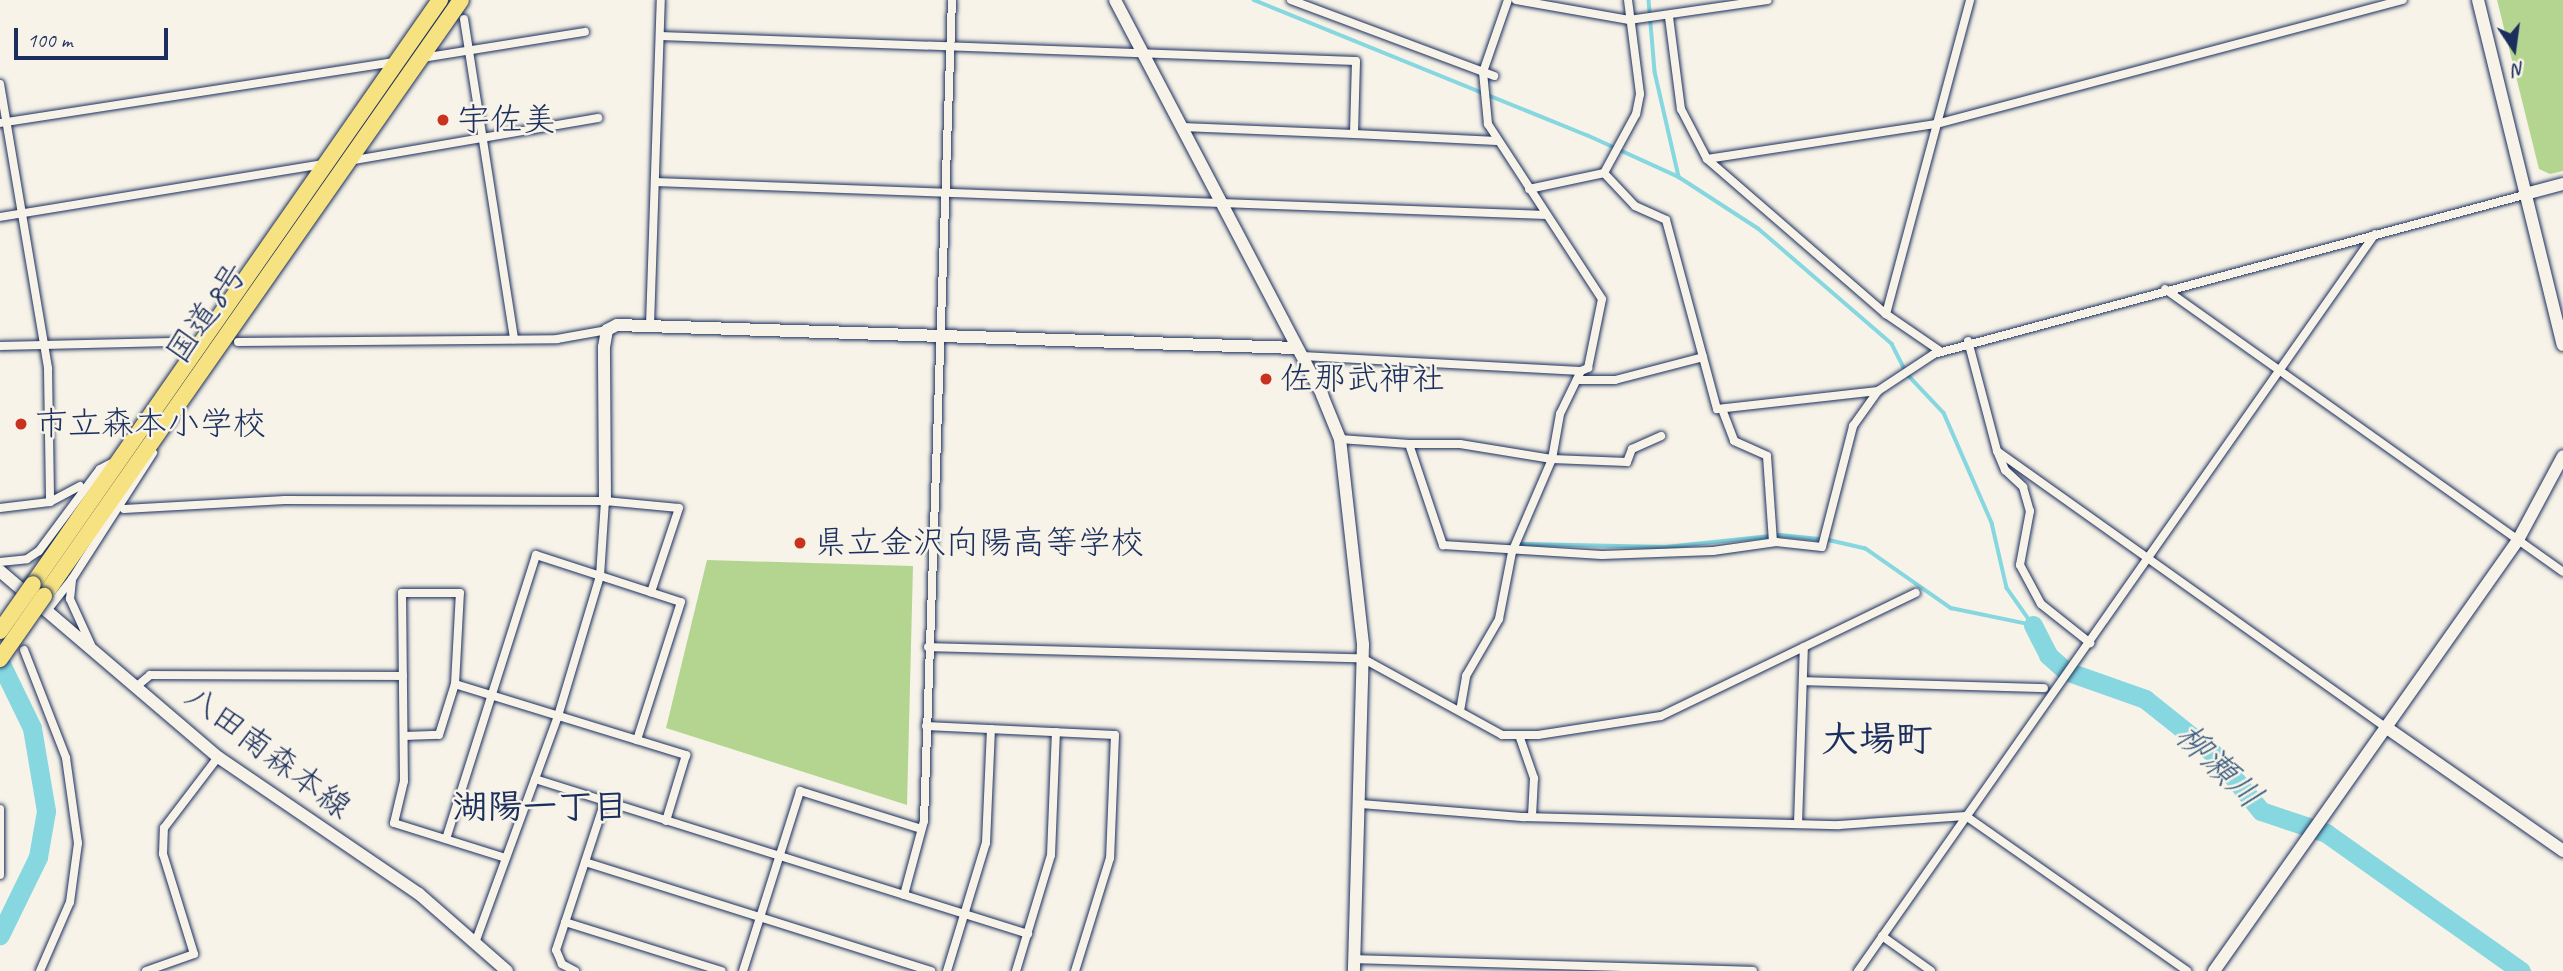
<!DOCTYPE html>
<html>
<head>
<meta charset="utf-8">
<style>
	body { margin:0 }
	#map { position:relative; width:2563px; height:971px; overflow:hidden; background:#f7f3e8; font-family:Caveat,"Klee One",sans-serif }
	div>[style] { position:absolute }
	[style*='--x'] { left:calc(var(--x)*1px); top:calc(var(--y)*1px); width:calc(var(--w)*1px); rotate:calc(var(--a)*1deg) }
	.green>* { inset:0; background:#b3d58f }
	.stream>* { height:3.5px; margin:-1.75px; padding:0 1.75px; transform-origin:1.75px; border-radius:1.75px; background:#86d7df }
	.river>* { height:19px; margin:-9.5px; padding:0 9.5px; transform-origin:9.5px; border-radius:9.5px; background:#86d7df }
	.roads { filter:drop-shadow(0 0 2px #1b2f5e) drop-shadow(0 0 2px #1b2f5e) }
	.street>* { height:8px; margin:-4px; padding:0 4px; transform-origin:4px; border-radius:4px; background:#f7f3e8 }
	.secondary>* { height:12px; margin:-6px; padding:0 6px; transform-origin:6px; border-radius:6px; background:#f7f3e8 }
	.highway>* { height:16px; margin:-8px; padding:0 8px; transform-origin:8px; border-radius:8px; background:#f7e281 }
	.bridges { filter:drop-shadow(0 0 2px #1b2f5e) drop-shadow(0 0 2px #1b2f5e) }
	.highway-bridge>* { height:16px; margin:-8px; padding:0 8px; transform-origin:8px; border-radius:8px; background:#f7e281 }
	.dots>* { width:19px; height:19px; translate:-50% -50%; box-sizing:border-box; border:4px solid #f7f3e8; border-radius:50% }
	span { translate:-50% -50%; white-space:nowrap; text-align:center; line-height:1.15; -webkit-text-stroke:5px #f7f3e8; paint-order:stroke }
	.poi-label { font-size:33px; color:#1b2f5e }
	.left { translate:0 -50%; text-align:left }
	.street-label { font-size:33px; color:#1b2f5e }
	.water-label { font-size:35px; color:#36597e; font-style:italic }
	.neighbourhood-label { font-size:35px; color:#1b2f5e; font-weight:700 }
	.quarter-label { font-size:37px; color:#1b2f5e; font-weight:700 }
	.north { position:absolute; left:2479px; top:14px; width:70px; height:70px; -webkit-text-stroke:5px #f7f3e8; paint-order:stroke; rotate:167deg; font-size:19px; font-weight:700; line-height:28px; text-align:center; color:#1b2f5e }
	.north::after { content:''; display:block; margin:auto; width:24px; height:32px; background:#1b2f5e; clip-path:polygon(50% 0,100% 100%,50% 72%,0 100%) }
	.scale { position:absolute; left:14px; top:28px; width:154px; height:32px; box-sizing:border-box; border:4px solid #1b2f5e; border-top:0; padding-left:9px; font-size:21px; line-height:24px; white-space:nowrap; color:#1b2f5e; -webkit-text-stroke:5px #f7f3e8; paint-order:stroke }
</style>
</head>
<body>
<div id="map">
	<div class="green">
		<div style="clip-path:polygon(2497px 0,2563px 0,2563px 171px,2550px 174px,2539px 169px)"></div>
		<div style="clip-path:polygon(707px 560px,913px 566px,907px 805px,666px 728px)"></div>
	</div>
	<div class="stream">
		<div style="--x:1254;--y:0;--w:359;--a:22.1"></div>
		<div style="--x:1587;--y:135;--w:101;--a:24.5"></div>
		<div style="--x:1679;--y:177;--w:95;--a:33"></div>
		<div style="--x:1759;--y:229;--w:176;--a:40.8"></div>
		<div style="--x:1892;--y:344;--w:35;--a:63"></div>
		<div style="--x:1908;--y:375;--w:52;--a:46.5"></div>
		<div style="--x:1944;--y:413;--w:120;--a:66.4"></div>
		<div style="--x:1992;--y:523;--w:67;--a:77"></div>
		<div style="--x:2007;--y:588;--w:45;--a:54.9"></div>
		<div style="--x:1649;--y:0;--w:72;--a:85.2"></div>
		<div style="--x:1655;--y:72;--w:108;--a:77.1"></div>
		<div style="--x:1521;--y:544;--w:145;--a:1.2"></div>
		<div style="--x:1666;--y:547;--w:115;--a:-6"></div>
		<div style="--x:1780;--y:535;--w:49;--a:5.8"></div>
		<div style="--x:1829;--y:540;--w:37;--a:13"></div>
		<div style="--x:1865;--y:548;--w:105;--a:34.9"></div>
		<div style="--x:1951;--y:608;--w:84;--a:11.7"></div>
	</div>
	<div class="river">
		<div style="--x:2033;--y:625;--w:34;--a:63"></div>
		<div style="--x:2048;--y:655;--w:24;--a:42"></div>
		<div style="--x:2066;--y:671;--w:84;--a:19.5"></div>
		<div style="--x:2145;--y:699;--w:88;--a:38.6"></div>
		<div style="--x:2214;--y:754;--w:74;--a:50.5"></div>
		<div style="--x:2261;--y:811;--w:69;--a:18.7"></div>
		<div style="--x:2326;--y:833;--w:239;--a:35.3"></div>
		<div style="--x:0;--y:662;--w:73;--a:64.1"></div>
		<div style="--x:32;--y:728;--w:84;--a:80.4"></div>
		<div style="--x:46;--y:811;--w:47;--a:99.9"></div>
		<div style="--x:38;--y:857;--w:87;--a:116"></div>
	</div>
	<div class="roads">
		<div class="street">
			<div style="--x:1291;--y:0;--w:217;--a:20.5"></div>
			<div style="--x:1516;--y:0;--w:115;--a:10"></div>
			<div style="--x:1629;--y:20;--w:140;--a:-8.2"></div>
			<div style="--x:1628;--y:0;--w:95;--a:82.7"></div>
			<div style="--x:1640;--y:94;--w:20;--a:101"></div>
			<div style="--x:1636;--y:114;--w:67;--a:118.5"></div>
			<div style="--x:1604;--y:173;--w:45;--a:46.8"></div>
			<div style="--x:1635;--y:206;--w:34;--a:24"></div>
			<div style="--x:1666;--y:220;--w:196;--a:74.9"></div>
			<div style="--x:1717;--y:409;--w:162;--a:-6.4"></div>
			<div style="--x:1669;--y:17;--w:93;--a:82.6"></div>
			<div style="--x:1681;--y:109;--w:56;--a:62.5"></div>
			<div style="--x:1707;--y:159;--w:237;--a:40.9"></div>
			<div style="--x:1886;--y:314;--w:65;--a:34.4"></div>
			<div style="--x:464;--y:19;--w:324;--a:81.1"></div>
			<div style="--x:660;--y:36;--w:696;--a:2.06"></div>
			<div style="--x:1356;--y:61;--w:73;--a:91.6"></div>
			<div style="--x:1354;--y:134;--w:172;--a:-177.7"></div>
			<div style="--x:422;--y:58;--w:165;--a:-9.1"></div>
			<div style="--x:0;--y:84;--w:289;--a:80.4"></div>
			<div style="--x:48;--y:369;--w:133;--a:89.1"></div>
			<div style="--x:50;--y:502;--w:34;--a:-28"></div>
			<div style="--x:0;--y:123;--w:400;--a:-8.8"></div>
			<div style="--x:1354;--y:134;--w:143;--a:2.8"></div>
			<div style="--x:1707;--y:159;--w:232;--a:-8.7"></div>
			<div style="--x:1936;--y:124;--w:483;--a:-14.9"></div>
			<div style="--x:349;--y:161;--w:253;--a:-9.8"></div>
			<div style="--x:655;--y:182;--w:892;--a:2.12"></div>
			<div style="--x:1529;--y:189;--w:77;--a:-12"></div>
			<div style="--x:0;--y:217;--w:327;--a:-9.3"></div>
			<div style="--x:2165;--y:289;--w:488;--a:35.4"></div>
			<div style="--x:1886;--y:314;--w:325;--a:-75"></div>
			<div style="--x:650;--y:325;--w:325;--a:-88.1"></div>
			<div style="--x:1968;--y:341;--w:114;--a:75.2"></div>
			<div style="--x:1997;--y:451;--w:21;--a:67"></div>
			<div style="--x:2005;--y:470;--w:25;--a:43"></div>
			<div style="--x:2023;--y:487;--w:25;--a:74"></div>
			<div style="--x:2030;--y:511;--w:55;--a:100.5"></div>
			<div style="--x:2020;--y:565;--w:44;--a:61.7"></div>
			<div style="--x:2041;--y:604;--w:63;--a:38.5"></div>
			<div style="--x:238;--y:342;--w:319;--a:-0.5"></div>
			<div style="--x:557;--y:339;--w:51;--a:-10.2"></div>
			<div style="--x:0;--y:346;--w:182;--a:-1.3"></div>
			<div style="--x:1302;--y:356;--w:279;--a:3.1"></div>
			<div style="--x:1577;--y:380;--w:38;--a:0"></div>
			<div style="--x:1615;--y:380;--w:91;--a:-14.6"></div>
			<div style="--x:1722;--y:409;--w:34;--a:69"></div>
			<div style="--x:1734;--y:441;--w:36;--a:24"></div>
			<div style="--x:1767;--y:456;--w:86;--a:86"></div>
			<div style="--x:1340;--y:439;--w:69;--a:4.1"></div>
			<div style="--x:1409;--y:444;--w:107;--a:71.4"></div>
			<div style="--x:1443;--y:545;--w:159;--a:3.6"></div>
			<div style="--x:1602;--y:555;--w:111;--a:-2.1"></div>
			<div style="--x:1713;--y:551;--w:64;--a:-8.1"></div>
			<div style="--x:1776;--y:542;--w:46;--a:6.2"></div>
			<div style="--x:1822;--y:547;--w:125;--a:-75.6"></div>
			<div style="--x:1853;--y:426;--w:43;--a:-54.5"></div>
			<div style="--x:1878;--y:391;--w:67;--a:-33.5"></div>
			<div style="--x:1934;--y:354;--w:615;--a:-15.08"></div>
			<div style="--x:1409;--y:444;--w:51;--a:0"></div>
			<div style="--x:1460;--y:444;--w:93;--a:9.3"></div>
			<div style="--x:1552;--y:459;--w:75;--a:2.3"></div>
			<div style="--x:1627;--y:462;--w:14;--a:-69"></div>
			<div style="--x:1632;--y:449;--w:32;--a:-24"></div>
			<div style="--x:1997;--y:451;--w:478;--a:35.4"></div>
			<div style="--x:0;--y:508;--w:50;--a:-6.8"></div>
			<div style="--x:124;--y:509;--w:161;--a:-3.2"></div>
			<div style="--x:285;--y:500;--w:320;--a:0.2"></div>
			<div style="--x:605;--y:501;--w:74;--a:5.4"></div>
			<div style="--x:679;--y:508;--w:89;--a:108.4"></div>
			<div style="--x:0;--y:562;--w:27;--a:-6"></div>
			<div style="--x:27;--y:559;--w:14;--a:-34"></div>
			<div style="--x:39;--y:551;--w:102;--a:-53.4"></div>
			<div style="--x:100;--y:469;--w:13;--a:-27"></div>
			<div style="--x:46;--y:612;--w:42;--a:-51.8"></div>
			<div style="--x:91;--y:645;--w:51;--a:-114.5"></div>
			<div style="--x:70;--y:599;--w:20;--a:-84"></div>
			<div style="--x:72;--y:579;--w:150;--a:-57.3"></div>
			<div style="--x:928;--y:647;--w:434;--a:1.5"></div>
			<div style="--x:1362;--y:658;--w:160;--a:28.8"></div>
			<div style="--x:1502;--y:735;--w:36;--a:0"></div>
			<div style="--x:1538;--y:735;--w:124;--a:-8.8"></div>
			<div style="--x:1661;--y:716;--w:283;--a:-25.8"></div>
			<div style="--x:24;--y:650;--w:116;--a:68.7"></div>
			<div style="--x:66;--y:758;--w:86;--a:82"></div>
			<div style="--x:78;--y:843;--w:60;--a:97.7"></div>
			<div style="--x:70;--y:902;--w:75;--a:113.5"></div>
			<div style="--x:1803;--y:681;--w:241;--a:1.7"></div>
			<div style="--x:455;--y:684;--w:242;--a:17.1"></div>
			<div style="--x:686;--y:755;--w:69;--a:106.9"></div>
			<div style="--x:137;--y:686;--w:17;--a:-40"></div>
			<div style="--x:150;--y:675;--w:253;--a:0.2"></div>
			<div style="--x:1460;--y:711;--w:36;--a:-80"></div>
			<div style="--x:1466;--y:676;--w:66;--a:-59.9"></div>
			<div style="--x:1499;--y:619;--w:68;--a:-79"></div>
			<div style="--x:1512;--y:552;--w:101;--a:-66.7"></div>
			<div style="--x:1552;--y:459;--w:46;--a:-79.9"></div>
			<div style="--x:1560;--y:414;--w:48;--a:-64"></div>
			<div style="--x:1581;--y:371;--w:8;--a:-23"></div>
			<div style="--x:1588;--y:368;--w:70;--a:-78.5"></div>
			<div style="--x:1602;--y:299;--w:209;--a:-123.1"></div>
			<div style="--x:1488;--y:124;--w:52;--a:-95.5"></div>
			<div style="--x:1483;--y:72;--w:76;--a:-70.9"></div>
			<div style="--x:926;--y:726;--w:189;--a:2.7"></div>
			<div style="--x:1115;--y:735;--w:123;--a:92.3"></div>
			<div style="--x:1110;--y:858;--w:118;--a:107.2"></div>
			<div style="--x:1519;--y:735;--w:46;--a:70.8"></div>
			<div style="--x:1534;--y:778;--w:39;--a:93"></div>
			<div style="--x:404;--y:736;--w:35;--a:-2"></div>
			<div style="--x:439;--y:735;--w:53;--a:-72.6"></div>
			<div style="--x:455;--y:684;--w:91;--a:-86.9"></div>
			<div style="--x:460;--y:593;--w:58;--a:180"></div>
			<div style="--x:402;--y:593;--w:188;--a:89.4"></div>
			<div style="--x:404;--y:781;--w:43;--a:103.4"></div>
			<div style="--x:394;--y:823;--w:117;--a:17.4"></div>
			<div style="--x:535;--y:779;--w:517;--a:17.45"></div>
			<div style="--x:1361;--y:804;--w:164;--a:4.6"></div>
			<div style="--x:1524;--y:817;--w:315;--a:1.5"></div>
			<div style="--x:1839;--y:825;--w:127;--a:-4.1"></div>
			<div style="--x:1966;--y:816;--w:270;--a:35"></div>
			<div style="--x:0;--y:809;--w:66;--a:90"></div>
			<div style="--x:1798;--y:824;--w:177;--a:-88.1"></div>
			<div style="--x:446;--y:839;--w:298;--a:-72.4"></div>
			<div style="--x:536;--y:555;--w:152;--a:18"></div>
			<div style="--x:681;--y:602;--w:145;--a:107.7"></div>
			<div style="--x:585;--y:862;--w:363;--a:17.5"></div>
			<div style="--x:904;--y:895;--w:77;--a:-74.9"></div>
			<div style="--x:924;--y:821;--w:821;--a:-88.05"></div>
			<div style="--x:565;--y:922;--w:164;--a:17.4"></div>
			<div style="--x:1882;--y:936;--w:60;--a:35.5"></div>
			<div style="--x:475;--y:943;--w:242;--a:-69.9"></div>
			<div style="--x:558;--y:716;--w:146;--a:-73.3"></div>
			<div style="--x:600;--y:576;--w:75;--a:-86.2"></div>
			<div style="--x:1355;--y:959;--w:398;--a:1.7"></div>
			<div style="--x:146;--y:971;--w:51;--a:-19.5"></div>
			<div style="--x:194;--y:954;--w:105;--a:-107.2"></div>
			<div style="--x:163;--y:854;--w:26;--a:-88"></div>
			<div style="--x:164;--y:828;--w:89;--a:-52.7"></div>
			<div style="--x:575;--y:971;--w:15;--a:-152"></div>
			<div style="--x:562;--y:964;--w:15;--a:-113"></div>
			<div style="--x:556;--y:950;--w:157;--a:-71.8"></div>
			<div style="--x:743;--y:971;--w:189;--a:-72.4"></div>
			<div style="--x:800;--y:791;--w:127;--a:17.4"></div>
			<div style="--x:947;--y:971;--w:134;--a:-73.1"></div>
			<div style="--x:986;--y:843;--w:114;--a:-87.5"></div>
			<div style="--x:1016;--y:971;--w:121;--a:-73.2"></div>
			<div style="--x:1051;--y:855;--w:123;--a:-87.7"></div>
			<div style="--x:1858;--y:971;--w:900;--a:-54.95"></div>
		</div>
		<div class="secondary">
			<div style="--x:1115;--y:0;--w:446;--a:62.3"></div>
			<div style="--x:1322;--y:395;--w:48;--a:67.8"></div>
			<div style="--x:1340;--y:439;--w:207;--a:83.6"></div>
			<div style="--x:1363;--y:645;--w:326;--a:91.6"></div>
			<div style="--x:2478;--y:0;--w:355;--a:76.2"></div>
			<div style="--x:2529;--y:193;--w:35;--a:-15"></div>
			<div style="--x:605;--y:501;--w:154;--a:-90.4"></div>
			<div style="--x:604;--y:347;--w:17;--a:-80"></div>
			<div style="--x:607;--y:330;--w:11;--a:-27"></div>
			<div style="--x:617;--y:325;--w:680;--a:1.94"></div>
			<div style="--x:0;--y:571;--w:287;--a:40.5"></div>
			<div style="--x:218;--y:757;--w:243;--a:34.3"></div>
			<div style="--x:419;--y:894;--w:117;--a:41.2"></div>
			<div style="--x:2387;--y:728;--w:215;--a:34.9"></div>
			<div style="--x:2214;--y:971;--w:527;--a:-54.8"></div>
			<div style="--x:2518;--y:540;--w:95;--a:-61.8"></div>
		</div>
		<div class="highway">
			<div style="--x:33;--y:584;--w:712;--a:-55.13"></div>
			<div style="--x:44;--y:596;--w:727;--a:-55.02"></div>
		</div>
	</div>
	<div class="bridges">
		<div class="highway-bridge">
			<div style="--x:0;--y:631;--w:57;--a:-54.9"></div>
			<div style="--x:0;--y:659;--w:77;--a:-55.1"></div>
		</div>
	</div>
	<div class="dots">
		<div style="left:443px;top:120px;background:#c8321e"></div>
		<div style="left:1266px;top:379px;background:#c8321e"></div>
		<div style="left:21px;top:424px;background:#c8321e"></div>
		<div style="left:800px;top:543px;background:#c8321e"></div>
	</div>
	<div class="poi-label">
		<span class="left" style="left:457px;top:120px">宇佐美</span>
		<span class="left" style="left:1280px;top:379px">佐那武神社</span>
		<span class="left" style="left:35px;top:424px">市立森本小学校</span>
		<span class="left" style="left:814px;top:543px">県立金沢向陽高等学校</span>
	</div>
	<div class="street-label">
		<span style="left:207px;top:313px;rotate:-55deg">国道8号</span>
		<span style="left:268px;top:752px;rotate:37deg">八田南森本線</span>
	</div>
	<div class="water-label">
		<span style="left:2219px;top:766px;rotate:44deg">柳瀬川</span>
	</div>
	<div class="neighbourhood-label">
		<span style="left:540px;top:807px">湖陽一丁目</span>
	</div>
	<div class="quarter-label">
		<span style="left:1877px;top:739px">大場町</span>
	</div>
	<div class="north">N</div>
	<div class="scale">100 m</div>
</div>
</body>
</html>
